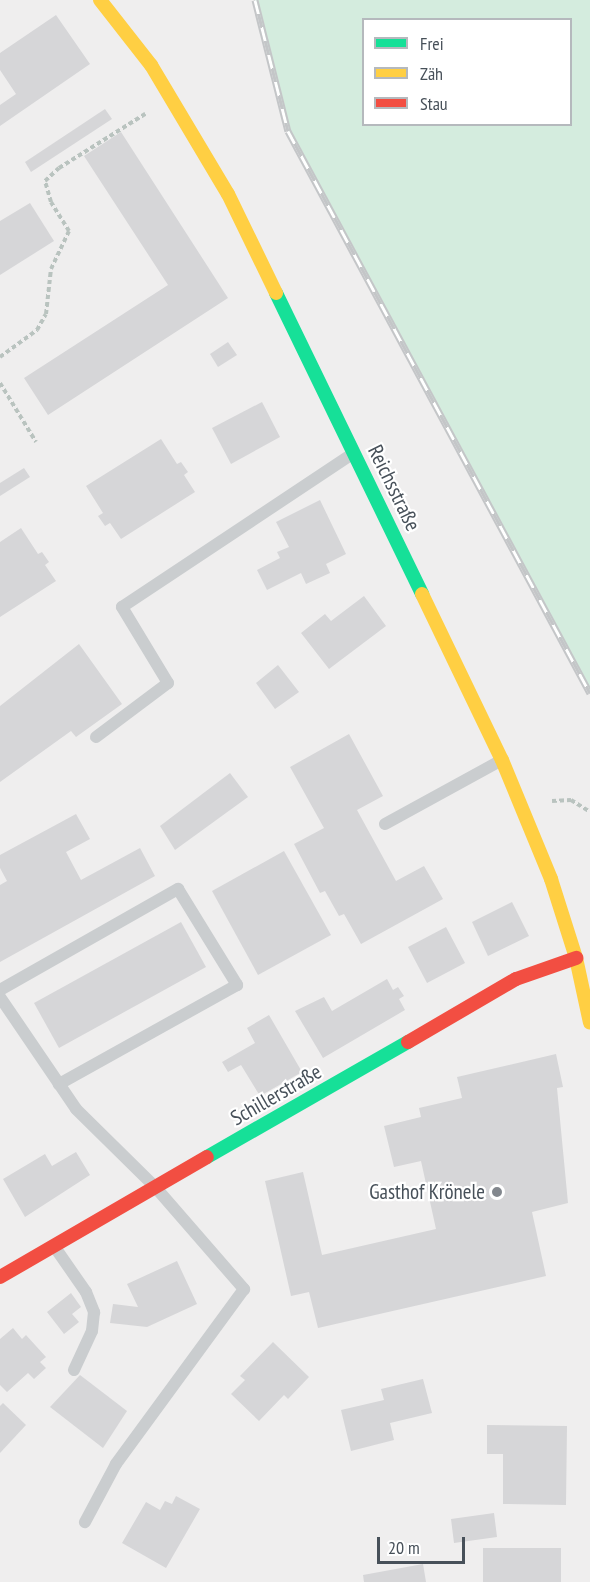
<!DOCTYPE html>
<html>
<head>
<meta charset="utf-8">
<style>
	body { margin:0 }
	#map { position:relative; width:590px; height:1582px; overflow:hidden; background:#efeeee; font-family:"PT Sans Narrow",sans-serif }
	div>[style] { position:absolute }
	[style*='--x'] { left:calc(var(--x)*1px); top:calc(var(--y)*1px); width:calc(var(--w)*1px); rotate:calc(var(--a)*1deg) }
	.green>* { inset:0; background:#d4ecde }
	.building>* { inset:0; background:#d6d6d8 }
	.path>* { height:4px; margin-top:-2px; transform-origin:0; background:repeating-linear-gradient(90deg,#b9c3bf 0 4.5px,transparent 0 7.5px) }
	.lane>* { height:12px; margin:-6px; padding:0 6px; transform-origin:6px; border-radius:6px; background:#cacdcf }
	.fast>* { height:14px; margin:-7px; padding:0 7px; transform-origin:7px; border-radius:7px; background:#16e098 }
	.slow>* { height:14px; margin:-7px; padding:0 7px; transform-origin:7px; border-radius:7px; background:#ffcf43 }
	.jam>* { height:14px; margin:-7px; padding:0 7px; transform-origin:7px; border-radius:7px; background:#f24e42 }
	.rail>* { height:7px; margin-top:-3.5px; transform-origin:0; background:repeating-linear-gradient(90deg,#fff 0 14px,#c4c6c8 0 28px); box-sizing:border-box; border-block:2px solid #c4c6c8 }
	.dots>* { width:16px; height:16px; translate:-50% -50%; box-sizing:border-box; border:3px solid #fff; border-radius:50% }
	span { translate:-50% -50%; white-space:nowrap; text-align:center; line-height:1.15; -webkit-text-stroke:4.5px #fff; paint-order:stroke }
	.street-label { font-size:21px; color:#475059 }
	.poi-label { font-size:21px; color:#475059 }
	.right { translate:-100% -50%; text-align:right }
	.legend { position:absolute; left:362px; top:18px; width:210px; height:108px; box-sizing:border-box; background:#fff; border:2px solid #b5b9bd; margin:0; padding:8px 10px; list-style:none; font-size:18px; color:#475059 }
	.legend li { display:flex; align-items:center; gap:12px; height:30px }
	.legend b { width:30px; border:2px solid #b5b9bd }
	.scale { position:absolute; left:377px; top:1537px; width:88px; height:27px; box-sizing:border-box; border:3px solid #475059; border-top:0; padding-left:8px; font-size:18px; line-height:21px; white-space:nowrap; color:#475059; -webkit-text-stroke:4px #fff; paint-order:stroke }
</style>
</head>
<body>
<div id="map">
	<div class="green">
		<div style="clip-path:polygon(evenodd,255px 0,590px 0,590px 693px,288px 131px,255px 0,364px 20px,570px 20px,570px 124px,364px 124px,364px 20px)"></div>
	</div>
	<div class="building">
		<div style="clip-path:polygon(56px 15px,90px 64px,0 126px,0 105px,16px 94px,0 70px,0 53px)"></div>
		<div style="clip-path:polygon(105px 109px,112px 119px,31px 172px,25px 162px)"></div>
		<div style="clip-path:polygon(121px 132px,228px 298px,48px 415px,24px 378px,168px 285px,84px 156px)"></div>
		<div style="clip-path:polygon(30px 203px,54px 241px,0 275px,0 221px)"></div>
		<div style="clip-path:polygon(228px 342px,237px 355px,218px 367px,210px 354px)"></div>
		<div style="clip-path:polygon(262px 402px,280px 437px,231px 464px,212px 428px)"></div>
		<div style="clip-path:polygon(161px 439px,177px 464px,181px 462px,188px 472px,184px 475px,195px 492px,121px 539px,110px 523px,105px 526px,98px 516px,103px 513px,86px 486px)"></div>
		<div style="clip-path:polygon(24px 468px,30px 477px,0 496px,0 483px)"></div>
		<div style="clip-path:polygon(320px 500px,346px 554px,326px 564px,330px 573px,306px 584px,301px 573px,267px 590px,257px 570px,280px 558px,277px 552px,289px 547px,276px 522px)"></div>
		<div style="clip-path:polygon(21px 528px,38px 554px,42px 552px,49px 562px,45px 565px,56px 581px,0 617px,0 542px)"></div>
		<div style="clip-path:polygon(364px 596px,386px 626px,329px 669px,301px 633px,325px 614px,331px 621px)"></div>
		<div style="clip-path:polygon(79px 644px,122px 704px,76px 737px,71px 731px,0 782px,0 706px)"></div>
		<div style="clip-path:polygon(278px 665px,299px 692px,275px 709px,256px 683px)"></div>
		<div style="clip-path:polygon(349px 734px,383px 796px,357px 810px,396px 881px,424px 866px,443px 899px,361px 944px,344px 914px,339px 916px,325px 891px,320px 893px,294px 844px,324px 828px,290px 767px)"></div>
		<div style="clip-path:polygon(230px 773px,248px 797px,175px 850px,160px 826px)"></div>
		<div style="clip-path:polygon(76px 814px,90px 839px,66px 852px,81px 880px,140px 848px,155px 876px,0 962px,0 885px,7px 881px,0 868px,0 855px)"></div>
		<div style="clip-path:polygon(284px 851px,331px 935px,258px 975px,212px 891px)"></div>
		<div style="clip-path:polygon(512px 902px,529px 936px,488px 956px,472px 922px)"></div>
		<div style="clip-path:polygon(181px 922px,206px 967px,59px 1048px,34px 1003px)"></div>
		<div style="clip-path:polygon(446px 927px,465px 963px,427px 983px,408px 947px)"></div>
		<div style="clip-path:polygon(387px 979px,393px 990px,398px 987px,404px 996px,399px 999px,405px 1010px,323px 1058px,295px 1011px,324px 997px,332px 1011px)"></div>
		<div style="clip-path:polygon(269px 1015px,302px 1072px,260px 1096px,241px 1065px,228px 1072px,222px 1062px,255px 1043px,247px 1028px)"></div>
		<div style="clip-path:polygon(556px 1054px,563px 1087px,557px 1088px,568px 1203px,532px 1212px,546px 1276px,318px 1328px,309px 1292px,291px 1296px,265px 1181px,303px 1172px,322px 1255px,436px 1229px,421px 1161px,394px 1167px,384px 1126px,421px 1117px,419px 1108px,462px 1098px,457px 1077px)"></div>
		<div style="clip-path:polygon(76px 1152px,90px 1175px,25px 1217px,3px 1179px,45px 1154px,52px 1166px)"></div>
		<div style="clip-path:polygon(177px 1261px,197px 1304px,147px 1327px,110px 1323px,113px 1304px,138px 1307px,127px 1284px)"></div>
		<div style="clip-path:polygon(71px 1293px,81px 1307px,72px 1314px,79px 1322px,64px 1334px,47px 1312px)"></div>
		<div style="clip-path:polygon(13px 1328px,22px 1339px,26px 1335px,46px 1357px,40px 1362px,46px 1368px,34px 1379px,28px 1373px,7px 1392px,0 1385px,0 1339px)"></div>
		<div style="clip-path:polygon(273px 1342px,309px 1377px,288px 1399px,284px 1395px,259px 1421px,231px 1394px,245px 1380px,240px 1376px)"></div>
		<div style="clip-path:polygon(80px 1375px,127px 1411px,103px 1448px,50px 1407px)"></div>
		<div style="clip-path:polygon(423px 1379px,432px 1413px,390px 1423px,394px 1440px,351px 1451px,341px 1410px,384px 1400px,381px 1389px)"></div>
		<div style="clip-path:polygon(3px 1403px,26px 1425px,0 1453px,0 1406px)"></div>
		<div style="clip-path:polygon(487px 1425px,567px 1426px,566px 1505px,503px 1504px,503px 1454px,487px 1454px)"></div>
		<div style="clip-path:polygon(176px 1496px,200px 1509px,166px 1568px,122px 1543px,146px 1502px,160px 1510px,165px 1501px,172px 1504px)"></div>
		<div style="clip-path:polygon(494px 1513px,497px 1537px,454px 1543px,451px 1519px)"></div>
		<div style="clip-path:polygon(483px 1548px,561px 1548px,561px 1582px,483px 1582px)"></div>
		<div style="clip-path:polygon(423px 1564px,426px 1582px,364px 1582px,363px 1575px)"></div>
	</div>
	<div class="path">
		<div style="--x:0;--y:357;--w:46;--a:-36.1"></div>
		<div style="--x:37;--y:330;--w:18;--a:-61"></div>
		<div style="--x:46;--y:314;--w:45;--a:-83.7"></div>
		<div style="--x:51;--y:269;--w:42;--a:-64.7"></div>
		<div style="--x:69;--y:231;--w:34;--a:-122"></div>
		<div style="--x:51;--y:202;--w:22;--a:-106"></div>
		<div style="--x:45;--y:181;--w:19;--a:-43"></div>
		<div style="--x:59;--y:168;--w:102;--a:-32.1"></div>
		<div style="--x:0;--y:383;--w:69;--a:58.6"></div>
		<div style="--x:552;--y:801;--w:19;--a:-3"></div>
		<div style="--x:571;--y:800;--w:22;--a:32"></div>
	</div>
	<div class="lane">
		<div style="--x:96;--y:737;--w:90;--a:-36.9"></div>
		<div style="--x:168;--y:683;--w:89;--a:-121.2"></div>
		<div style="--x:122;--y:607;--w:275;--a:-33.6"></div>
		<div style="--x:385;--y:824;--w:131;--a:-28.7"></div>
		<div style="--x:0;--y:990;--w:205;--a:-29.6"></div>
		<div style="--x:178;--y:889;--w:113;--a:58.4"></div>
		<div style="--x:237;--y:985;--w:204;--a:150.9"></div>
		<div style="--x:0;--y:997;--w:135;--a:55.8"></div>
		<div style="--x:76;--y:1109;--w:114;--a:44.6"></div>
		<div style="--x:157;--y:1189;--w:133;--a:49"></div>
		<div style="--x:244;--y:1289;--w:217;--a:126.2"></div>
		<div style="--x:116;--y:1464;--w:66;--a:118.1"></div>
		<div style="--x:54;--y:1246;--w:56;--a:55.2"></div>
		<div style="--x:86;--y:1292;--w:22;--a:68"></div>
		<div style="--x:94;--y:1312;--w:19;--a:96"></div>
		<div style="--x:92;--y:1331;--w:43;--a:114.8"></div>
	</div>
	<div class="fast">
		<div style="--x:276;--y:293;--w:335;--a:64.1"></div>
		<div style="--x:207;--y:1157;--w:232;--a:-29.8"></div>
	</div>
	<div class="slow">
		<div style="--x:100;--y:0;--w:83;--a:51.9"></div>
		<div style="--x:151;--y:65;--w:150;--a:59.2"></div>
		<div style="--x:228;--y:194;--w:110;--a:64.1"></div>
		<div style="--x:422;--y:594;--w:184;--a:64.3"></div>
		<div style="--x:502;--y:760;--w:129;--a:67.6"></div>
		<div style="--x:551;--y:879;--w:83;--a:72.4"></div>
		<div style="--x:576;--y:958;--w:66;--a:77.8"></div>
	</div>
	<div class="jam">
		<div style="--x:408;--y:1042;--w:125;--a:-30.3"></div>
		<div style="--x:516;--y:979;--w:64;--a:-19.3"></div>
		<div style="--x:0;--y:1277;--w:239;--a:-30.1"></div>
	</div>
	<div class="rail">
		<div style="--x:255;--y:0;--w:135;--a:75.9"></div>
		<div style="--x:288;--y:131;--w:638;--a:61.75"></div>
	</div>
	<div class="dots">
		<div style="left:497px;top:1192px;background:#82878d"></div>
	</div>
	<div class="street-label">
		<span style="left:394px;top:488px;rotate:64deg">Reichsstraße</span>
		<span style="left:276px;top:1095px;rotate:-30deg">Schillerstraße</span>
	</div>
	<div class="poi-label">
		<span class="right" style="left:485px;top:1192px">Gasthof Krönele</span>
	</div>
	<ul class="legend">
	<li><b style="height:8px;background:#16e098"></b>Frei</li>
	<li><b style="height:8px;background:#ffcf43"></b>Zäh</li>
	<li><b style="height:8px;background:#f24e42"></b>Stau</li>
	</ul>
	<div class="scale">20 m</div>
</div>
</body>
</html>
